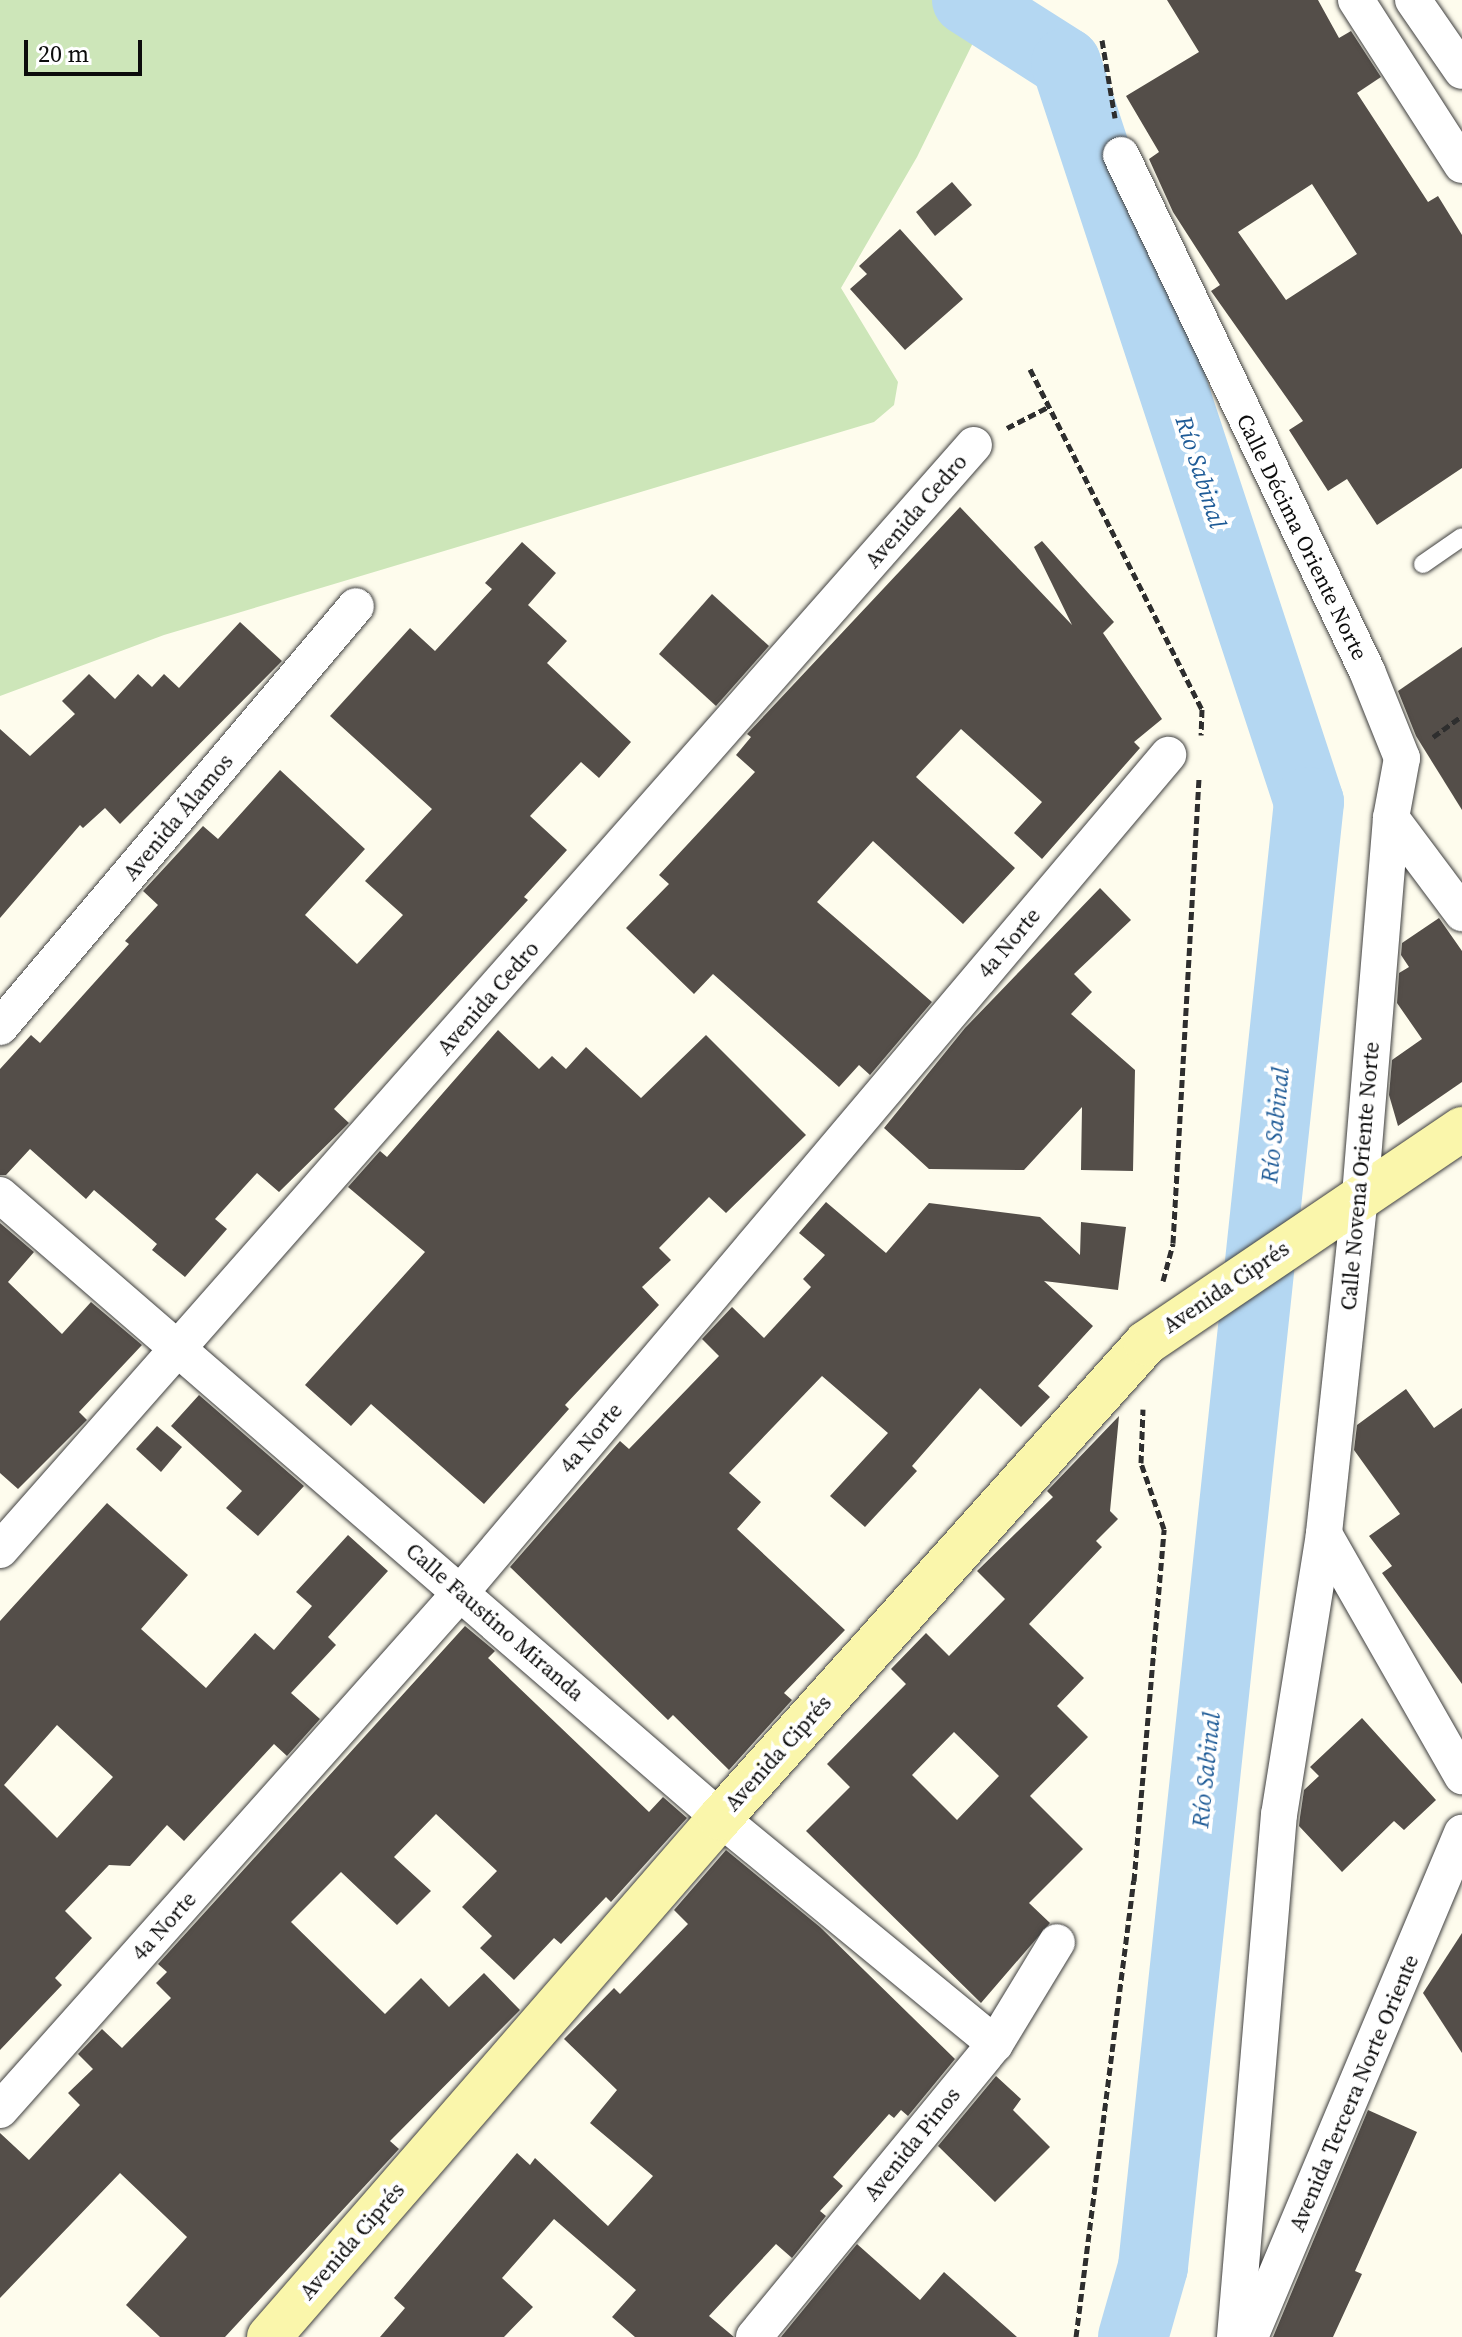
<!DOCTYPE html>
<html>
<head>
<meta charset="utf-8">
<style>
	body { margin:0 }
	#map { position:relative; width:1462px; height:2337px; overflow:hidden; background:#fefced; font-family:"Source Serif 4",serif }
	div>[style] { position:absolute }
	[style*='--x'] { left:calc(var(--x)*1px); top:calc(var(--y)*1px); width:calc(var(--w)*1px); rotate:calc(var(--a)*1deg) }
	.green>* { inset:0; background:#cde6b9 }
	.river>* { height:70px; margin:-35px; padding:0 35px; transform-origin:35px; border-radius:35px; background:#b4d7f2 }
	.building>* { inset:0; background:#544e49 }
	.path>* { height:5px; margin-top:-2.5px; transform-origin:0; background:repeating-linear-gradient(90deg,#2e2e2e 0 8px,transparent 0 12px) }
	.roads { filter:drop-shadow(0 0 2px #3f3f3f) drop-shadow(0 0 2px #3f3f3f) }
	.lane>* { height:18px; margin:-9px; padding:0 9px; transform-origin:9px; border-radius:9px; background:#fff }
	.street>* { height:36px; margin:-18px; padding:0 18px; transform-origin:18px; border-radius:18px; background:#fff }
	.secondary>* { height:44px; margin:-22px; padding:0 22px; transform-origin:22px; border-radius:22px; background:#faf6ab }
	span { translate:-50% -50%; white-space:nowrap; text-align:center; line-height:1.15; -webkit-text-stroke:8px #fff; paint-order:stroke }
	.street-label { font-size:22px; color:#0c0c0c }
	.water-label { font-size:24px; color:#1d5a96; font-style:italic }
	.scale { position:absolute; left:24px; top:40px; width:118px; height:36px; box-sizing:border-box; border:4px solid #0c0c0c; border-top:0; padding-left:10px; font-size:24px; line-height:28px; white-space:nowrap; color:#0c0c0c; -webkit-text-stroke:6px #fff; paint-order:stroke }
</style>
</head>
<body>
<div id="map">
	<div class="green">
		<div style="clip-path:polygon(0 0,994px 0,917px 157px,841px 288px,898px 382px,894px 405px,874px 422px,164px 635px,0 696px)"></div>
	</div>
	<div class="river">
		<div style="--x:967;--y:0;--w:117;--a:32.5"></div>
		<div style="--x:1066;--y:63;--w:778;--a:71.8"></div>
		<div style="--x:1309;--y:802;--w:1473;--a:96.08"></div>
		<div style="--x:1153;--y:2267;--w:73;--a:105.9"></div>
	</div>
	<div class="building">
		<div style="clip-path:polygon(evenodd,1167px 0,1318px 0,1339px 38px,1351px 31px,1381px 77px,1357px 93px,1428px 202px,1438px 196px,1462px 235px,1462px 468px,1377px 525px,1347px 479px,1328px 491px,1289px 430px,1303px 421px,1211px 291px,1220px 285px,1173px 212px,1149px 159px,1159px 152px,1126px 96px,1199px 52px,1167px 0,1312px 184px,1357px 254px,1286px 300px,1238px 232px,1312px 184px)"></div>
		<div style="clip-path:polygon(952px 182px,972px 205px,935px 236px,916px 212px)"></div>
		<div style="clip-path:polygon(900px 229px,963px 299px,905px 350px,850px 289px,867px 274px,859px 266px)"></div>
		<div style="clip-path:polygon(960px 507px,1072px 625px,1034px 547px,1042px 541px,1114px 622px,1103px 633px,1162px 719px,1134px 742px,1140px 748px,1042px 859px,1014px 833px,1042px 802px,961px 729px,916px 777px,1015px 868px,963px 924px,873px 841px,817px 902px,932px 1002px,870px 1075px,859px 1065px,839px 1087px,713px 974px,694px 994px,626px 928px,669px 884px,659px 875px,755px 772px,736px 755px,751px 737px,747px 734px)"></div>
		<div style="clip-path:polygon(522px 542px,556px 573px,528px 605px,567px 641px,547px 663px,631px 742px,599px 778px,581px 762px,530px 816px,567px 850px,524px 897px,528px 900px,334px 1109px,349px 1123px,279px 1192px,257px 1173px,215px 1219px,227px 1229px,185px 1277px,152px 1250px,157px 1244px,94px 1190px,86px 1199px,30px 1149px,6px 1175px,0 1175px,0 1069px,31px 1035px,40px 1043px,129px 944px,125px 941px,158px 905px,143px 891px,203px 826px,218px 839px,280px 770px,365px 849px,305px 915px,357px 964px,403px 915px,365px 881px,432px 809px,330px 716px,410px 628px,435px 651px,492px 589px,485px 583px)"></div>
		<div style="clip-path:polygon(712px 594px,769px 646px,716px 706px,659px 654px)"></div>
		<div style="clip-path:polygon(240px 622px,282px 661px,120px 824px,105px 808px,83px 828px,80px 825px,0 918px,0 729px,30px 756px,75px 714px,62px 701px,89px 674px,115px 699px,138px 674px,152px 687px,164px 674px,179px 688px)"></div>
		<div style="clip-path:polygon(1462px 647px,1462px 810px,1416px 736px,1398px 691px)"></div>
		<div style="clip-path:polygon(1100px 888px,1131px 920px,1074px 974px,1092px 992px,1071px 1014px,1135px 1070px,1133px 1171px,1081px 1170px,1082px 1107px,1024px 1170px,929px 1169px,884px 1128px,965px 1028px)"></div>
		<div style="clip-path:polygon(1439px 918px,1462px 951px,1462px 1082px,1398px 1126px,1389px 1095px,1392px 1060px,1422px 1039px,1397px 1003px,1399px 973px,1409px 967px,1401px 955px,1402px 943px)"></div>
		<div style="clip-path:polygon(498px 1030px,539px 1069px,552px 1056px,566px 1069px,586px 1047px,641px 1098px,706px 1035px,806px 1135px,726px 1213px,709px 1197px,659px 1248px,671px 1260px,642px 1287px,659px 1305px,565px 1405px,569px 1409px,484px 1504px,371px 1404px,351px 1426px,305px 1385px,425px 1252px,348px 1187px,380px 1151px,387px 1157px)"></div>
		<div style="clip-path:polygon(826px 1202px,886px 1253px,929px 1203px,1040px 1217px,1080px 1255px,1081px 1222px,1126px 1227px,1118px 1290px,1044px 1281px,1093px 1326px,1038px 1386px,1050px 1397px,1021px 1427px,980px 1388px,912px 1466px,917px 1471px,865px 1527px,830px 1496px,888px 1433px,822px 1376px,729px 1473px,761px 1502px,737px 1529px,845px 1630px,784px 1693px,792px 1700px,729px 1770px,673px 1715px,668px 1720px,510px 1567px,620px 1441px,629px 1449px,719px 1356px,702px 1339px,732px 1307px,764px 1338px,811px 1287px,803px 1279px,825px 1255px,799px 1233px)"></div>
		<div style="clip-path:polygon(0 1223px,34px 1252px,8px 1282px,62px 1334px,91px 1302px,142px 1345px,79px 1412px,87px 1420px,18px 1489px,0 1473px)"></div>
		<div style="clip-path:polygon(1406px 1389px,1434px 1428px,1462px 1408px,1462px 1684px,1382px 1573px,1392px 1566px,1369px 1536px,1400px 1514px,1354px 1450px,1357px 1425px)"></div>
		<div style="clip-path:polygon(199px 1395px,304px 1486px,258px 1536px,226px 1508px,242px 1491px,171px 1426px)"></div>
		<div style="clip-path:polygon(evenodd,1119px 1416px,1110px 1511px,1118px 1519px,1096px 1541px,1102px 1547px,1029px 1624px,1084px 1678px,1057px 1706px,1088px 1737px,1030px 1796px,1083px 1849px,1029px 1903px,1050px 1923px,981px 2003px,806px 1831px,850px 1787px,827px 1764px,906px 1684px,891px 1669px,926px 1633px,949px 1656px,1005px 1599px,977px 1571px,1053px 1497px,1047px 1491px,1119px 1416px,954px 1732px,999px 1776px,957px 1820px,912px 1775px,954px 1732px)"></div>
		<div style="clip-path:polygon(157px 1426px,182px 1447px,161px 1472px,136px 1449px)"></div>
		<div style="clip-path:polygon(evenodd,107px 1503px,188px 1575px,141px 1629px,206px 1688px,255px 1633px,274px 1650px,312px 1606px,296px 1592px,348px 1535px,388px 1571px,328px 1637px,336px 1645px,291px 1693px,320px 1719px,287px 1756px,274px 1744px,184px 1841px,167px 1825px,130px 1866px,109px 1865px,65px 1911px,92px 1938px,55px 1978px,62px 1985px,0 2050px,0 1621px,107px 1503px,57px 1725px,113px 1777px,57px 1838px,4px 1785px,57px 1725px)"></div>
		<div style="clip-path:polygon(465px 1626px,495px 1651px,488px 1658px,649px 1812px,663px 1797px,687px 1818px,611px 1902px,606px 1897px,561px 1944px,554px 1938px,514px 1980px,480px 1948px,492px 1936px,462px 1907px,497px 1871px,436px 1814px,394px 1857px,431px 1891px,397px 1925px,341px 1872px,291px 1922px,385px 2014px,421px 1978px,449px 2007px,484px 1973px,520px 2010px,390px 2141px,399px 2149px,225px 2337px,160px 2337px,126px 2305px,187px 2237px,120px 2173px,0 2298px,0 2133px,29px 2160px,80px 2105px,68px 2093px,93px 2069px,78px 2054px,102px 2029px,122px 2048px,171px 1998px,156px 1983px,167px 1972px,158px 1964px)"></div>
		<div style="clip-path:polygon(1362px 1718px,1436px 1800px,1404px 1830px,1394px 1821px,1342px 1872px,1299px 1826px,1300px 1817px,1304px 1790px,1319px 1776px,1310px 1767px)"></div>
		<div style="clip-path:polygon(726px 1850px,820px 1927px,955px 2059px,908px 2116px,901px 2110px,894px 2118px,889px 2114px,833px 2177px,843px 2186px,820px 2211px,826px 2216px,792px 2258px,776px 2244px,709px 2316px,734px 2337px,635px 2337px,612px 2317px,636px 2290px,554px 2219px,502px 2278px,533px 2307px,504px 2337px,380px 2337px,405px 2308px,394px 2298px,517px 2153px,530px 2165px,535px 2158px,608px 2226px,653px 2176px,590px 2123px,617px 2090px,564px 2039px,614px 1988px,620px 1994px,688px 1924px,674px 1910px)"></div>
		<div style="clip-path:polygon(1462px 1933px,1462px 2053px,1423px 1993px)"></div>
		<div style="clip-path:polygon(996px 2076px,1021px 2099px,1013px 2110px,1050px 2147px,995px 2202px,938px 2146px)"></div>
		<div style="clip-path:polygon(1368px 2110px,1417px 2132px,1355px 2271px,1362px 2274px,1333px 2337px,1273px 2337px)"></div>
		<div style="clip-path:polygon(857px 2244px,920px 2300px,944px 2272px,1017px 2337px,781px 2337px)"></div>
	</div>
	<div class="path">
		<div style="--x:1102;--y:40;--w:79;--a:80.5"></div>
		<div style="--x:1030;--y:369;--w:381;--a:63.2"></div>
		<div style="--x:1202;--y:709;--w:26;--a:92"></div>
		<div style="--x:1007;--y:428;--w:48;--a:-27.1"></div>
		<div style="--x:1433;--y:737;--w:36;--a:-36"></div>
		<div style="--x:1163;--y:1281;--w:39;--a:-75"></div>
		<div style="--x:1173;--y:1243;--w:467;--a:-86.8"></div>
		<div style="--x:1076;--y:2337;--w:460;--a:-82.8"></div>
		<div style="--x:1134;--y:1881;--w:353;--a:-85.1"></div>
		<div style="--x:1164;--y:1529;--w:70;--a:-109.2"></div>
		<div style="--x:1141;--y:1463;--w:54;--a:-87.9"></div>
	</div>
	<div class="roads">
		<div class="lane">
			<div style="--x:1423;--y:564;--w:47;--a:-34.7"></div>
		</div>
		<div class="street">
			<div style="--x:1356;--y:0;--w:196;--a:57.3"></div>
			<div style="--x:1413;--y:0;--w:86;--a:55.4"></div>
			<div style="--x:1121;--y:155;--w:572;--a:64.51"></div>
			<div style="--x:1367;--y:671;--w:94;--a:68.1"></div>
			<div style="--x:1402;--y:758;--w:61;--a:100.4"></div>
			<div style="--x:1391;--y:818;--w:379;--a:94.7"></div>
			<div style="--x:1360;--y:1196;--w:340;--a:96.1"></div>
			<div style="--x:1324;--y:1534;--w:284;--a:99.1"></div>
			<div style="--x:1279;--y:1814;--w:525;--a:94.81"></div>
			<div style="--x:1391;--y:818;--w:119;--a:53.2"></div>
			<div style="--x:0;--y:1027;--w:551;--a:-49.78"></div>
			<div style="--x:0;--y:1195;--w:952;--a:40.87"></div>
			<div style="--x:720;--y:1818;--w:356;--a:39.4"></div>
			<div style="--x:1324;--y:1534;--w:279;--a:60.3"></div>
			<div style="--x:0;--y:1550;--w:1473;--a:-48.61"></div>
			<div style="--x:0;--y:2110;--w:693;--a:-48.33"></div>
			<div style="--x:461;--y:1592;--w:1096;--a:-49.81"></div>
			<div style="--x:754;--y:2337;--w:379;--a:-50.6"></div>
			<div style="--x:995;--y:2044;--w:119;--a:-58.7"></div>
			<div style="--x:1250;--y:2337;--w:547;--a:-67.19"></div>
		</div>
		<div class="secondary">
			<div style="--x:269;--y:2337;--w:688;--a:-49.01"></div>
			<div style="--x:720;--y:1818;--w:638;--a:-48.11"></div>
			<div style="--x:1146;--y:1343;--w:382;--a:-34.1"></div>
		</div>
	</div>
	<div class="street-label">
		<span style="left:916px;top:511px;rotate:-49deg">Avenida Cedro</span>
		<span style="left:1302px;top:537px;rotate:64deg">Calle Décima Oriente Norte</span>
		<span style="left:178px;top:817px;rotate:-50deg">Avenida Álamos</span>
		<span style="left:1009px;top:943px;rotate:-50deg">4a Norte</span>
		<span style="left:488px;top:998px;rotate:-49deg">Avenida Cedro</span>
		<span style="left:1360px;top:1176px;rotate:-85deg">Calle Novena Oriente Norte</span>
		<span style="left:1226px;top:1287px;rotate:-34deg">Avenida Ciprés</span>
		<span style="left:591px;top:1438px;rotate:-50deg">4a Norte</span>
		<span style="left:495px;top:1622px;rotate:41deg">Calle Faustino Miranda</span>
		<span style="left:778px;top:1753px;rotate:-48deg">Avenida Ciprés</span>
		<span style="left:164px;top:1926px;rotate:-48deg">4a Norte</span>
		<span style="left:1354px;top:2093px;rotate:-67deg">Avenida Tercera Norte Oriente</span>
		<span style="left:912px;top:2144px;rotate:-51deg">Avenida Pinos</span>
		<span style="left:352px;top:2241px;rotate:-49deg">Avenida Ciprés</span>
	</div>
	<div class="water-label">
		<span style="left:1201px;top:472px;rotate:72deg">Río Sabinal</span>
		<span style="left:1275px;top:1125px;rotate:-84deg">Río Sabinal</span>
		<span style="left:1206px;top:1770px;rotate:-84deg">Río Sabinal</span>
	</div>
	<div class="scale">20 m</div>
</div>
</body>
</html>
